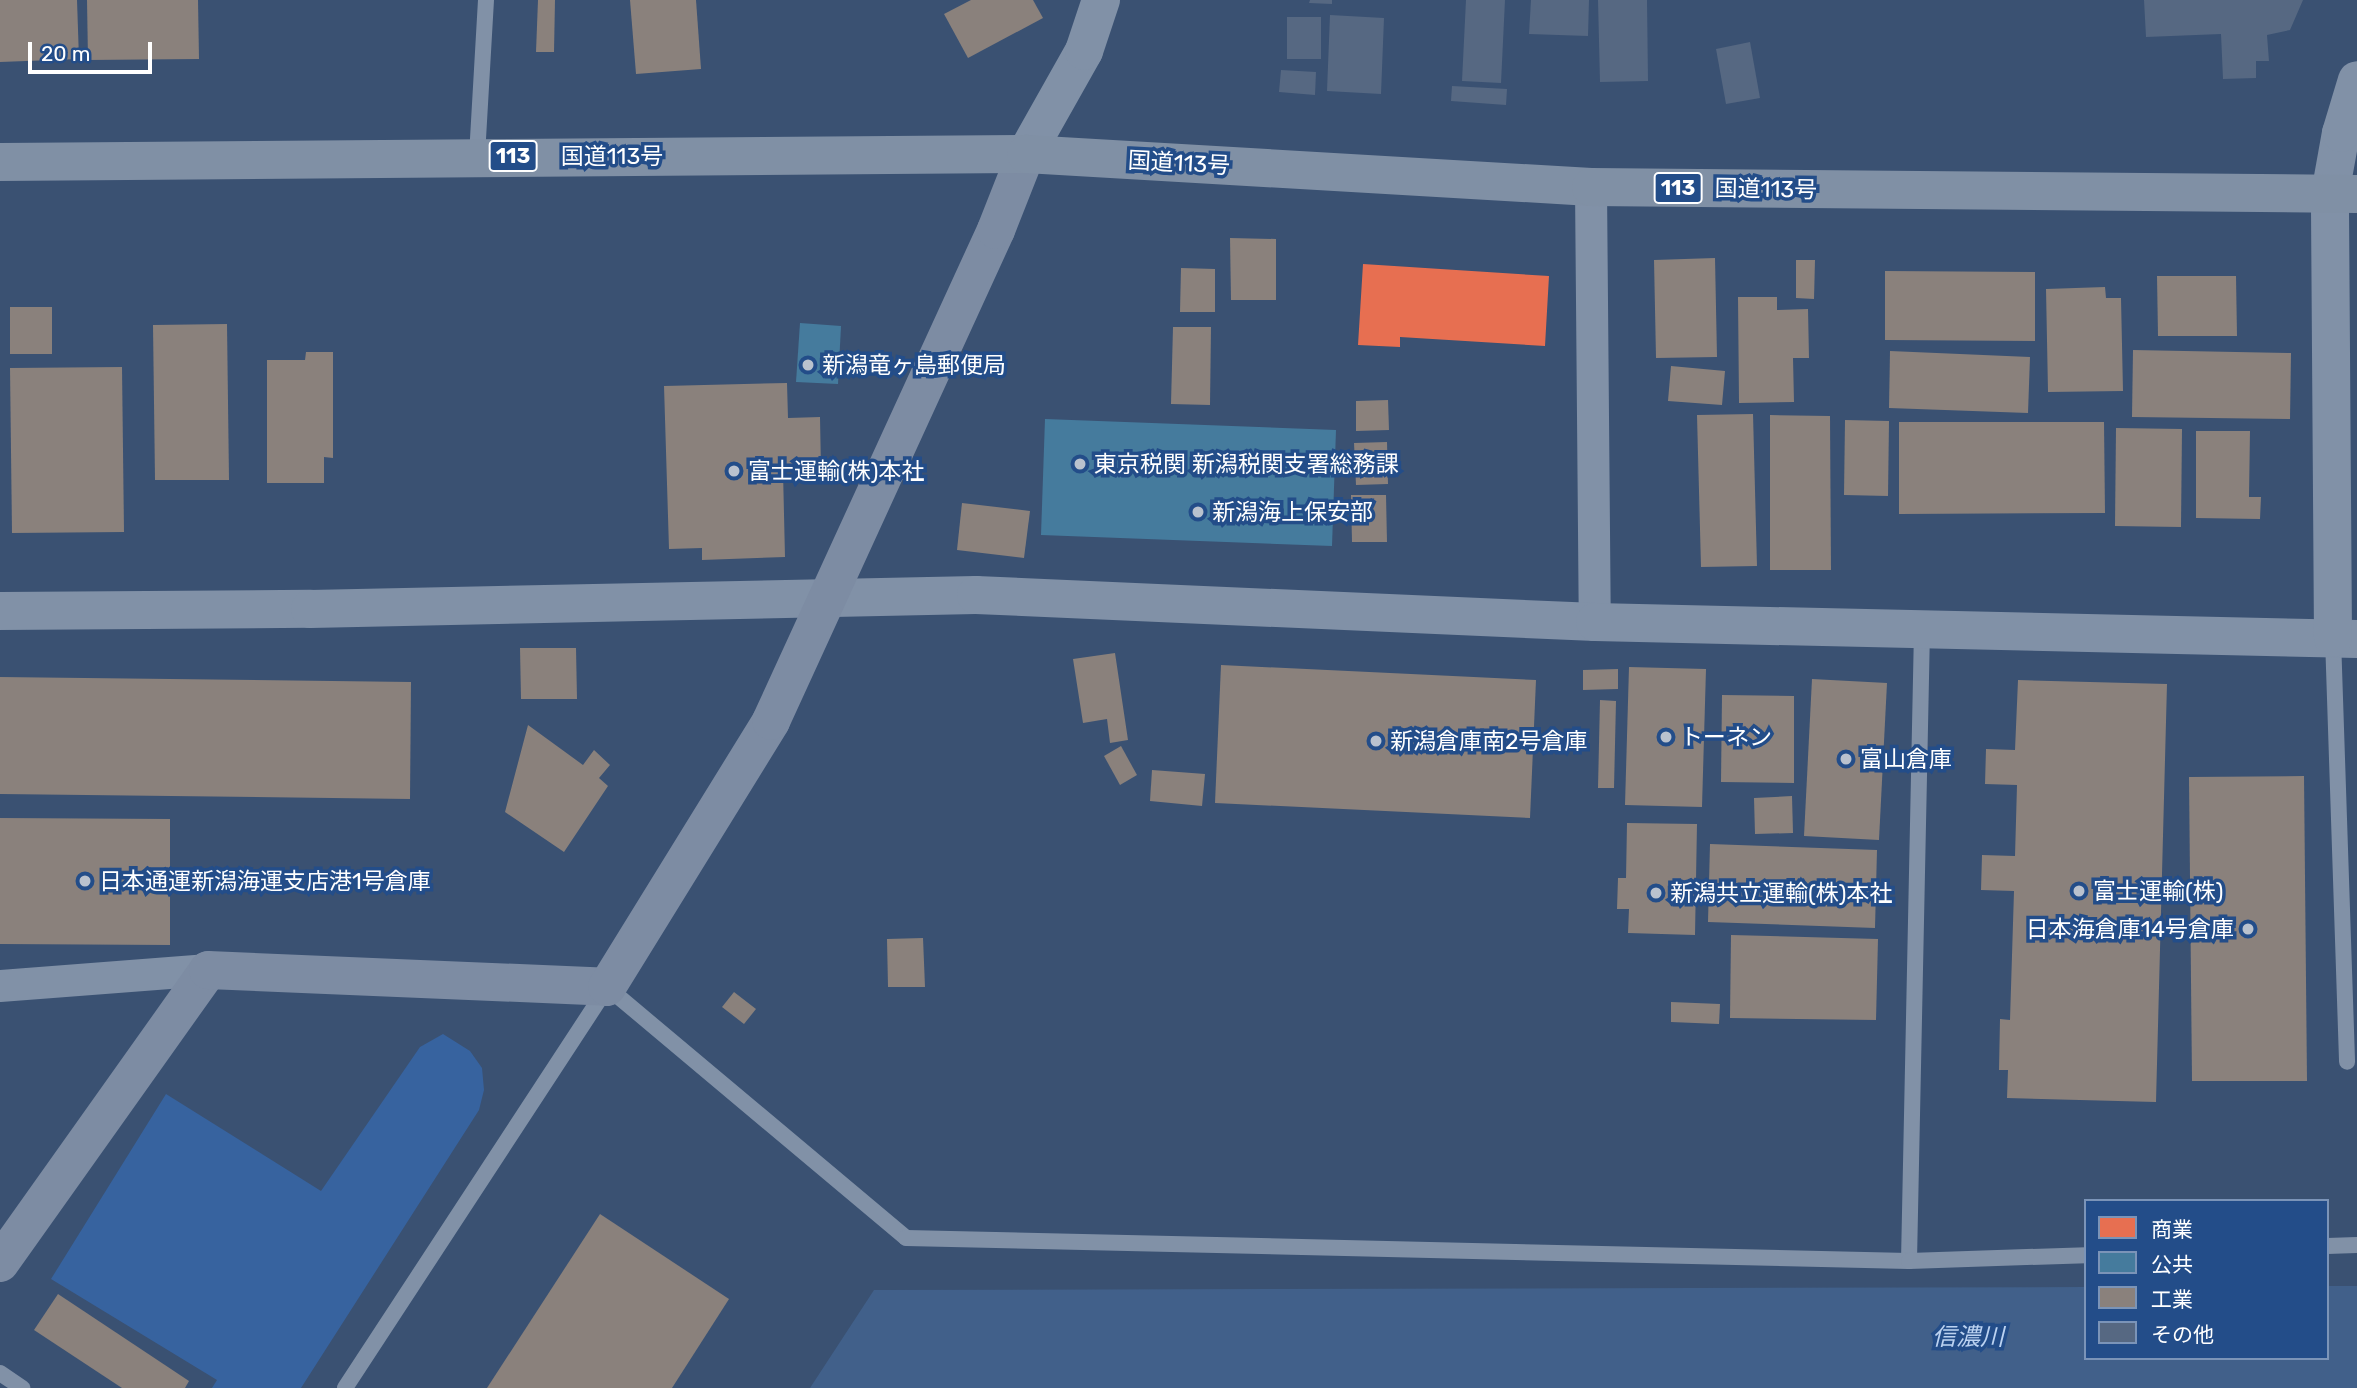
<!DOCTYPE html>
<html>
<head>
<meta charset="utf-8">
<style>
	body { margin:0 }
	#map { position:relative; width:2357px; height:1388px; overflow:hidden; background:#3a5172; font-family:Rubik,"Noto Sans JP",sans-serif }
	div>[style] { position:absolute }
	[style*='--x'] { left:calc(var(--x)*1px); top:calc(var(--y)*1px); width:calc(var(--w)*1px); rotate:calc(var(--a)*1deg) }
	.green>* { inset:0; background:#37639f }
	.water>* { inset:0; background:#41608a }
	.shops>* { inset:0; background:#e76f51 }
	.public>* { inset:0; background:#457b9d }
	.industry>* { inset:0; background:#8a817c }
	.building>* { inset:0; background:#566882 }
	.service>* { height:16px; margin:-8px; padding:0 8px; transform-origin:8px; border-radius:8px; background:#8191a7 }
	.minor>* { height:32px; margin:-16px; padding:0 16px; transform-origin:16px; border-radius:16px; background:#8191a7 }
	.tertiary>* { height:38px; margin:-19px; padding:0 19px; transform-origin:19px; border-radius:19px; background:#8191a7 }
	.secondary>* { height:38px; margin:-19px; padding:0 19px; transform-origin:19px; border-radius:19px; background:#7d8ca3 }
	.trunk>* { height:38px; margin:-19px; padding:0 19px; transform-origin:19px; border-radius:19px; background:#8090a5 }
	.dots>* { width:19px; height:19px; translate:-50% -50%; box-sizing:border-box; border:4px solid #234d89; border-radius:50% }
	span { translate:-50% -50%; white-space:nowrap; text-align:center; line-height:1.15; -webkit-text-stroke:7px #234d89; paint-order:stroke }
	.shield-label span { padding:2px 5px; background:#234d89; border:2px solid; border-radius:5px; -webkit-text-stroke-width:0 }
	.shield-label { font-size:21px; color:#fff; font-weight:700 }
	.street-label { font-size:23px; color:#fff }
	.poi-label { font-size:23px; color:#fff }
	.left { translate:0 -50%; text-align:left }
	.right { translate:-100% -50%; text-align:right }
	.water-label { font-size:24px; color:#bbd2f1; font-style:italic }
	.legend { position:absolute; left:2084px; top:1199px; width:245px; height:161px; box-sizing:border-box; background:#234d89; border:2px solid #7b94b8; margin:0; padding:9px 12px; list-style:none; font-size:21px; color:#fff }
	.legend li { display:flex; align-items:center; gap:14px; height:35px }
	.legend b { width:35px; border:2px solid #7b94b8 }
	.scale { position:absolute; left:28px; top:42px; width:124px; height:32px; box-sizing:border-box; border:4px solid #fff; border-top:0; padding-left:9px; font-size:21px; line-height:24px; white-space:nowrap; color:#fff; -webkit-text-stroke:5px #234d89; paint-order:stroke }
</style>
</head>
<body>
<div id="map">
	<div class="green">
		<div style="clip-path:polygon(443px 1034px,470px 1051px,482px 1068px,484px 1090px,479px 1110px,301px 1388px,212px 1388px,217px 1380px,51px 1279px,166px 1094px,321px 1191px,420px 1047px)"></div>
	</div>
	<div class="water">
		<div style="clip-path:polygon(2327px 1286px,2357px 1286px,2357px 1388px,810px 1388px,874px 1290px,2086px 1287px,2086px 1358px,2327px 1358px)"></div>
	</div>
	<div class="shops">
		<div style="clip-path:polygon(1363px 264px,1549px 276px,1545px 346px,1400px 337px,1400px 347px,1358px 345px)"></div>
	</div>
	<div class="public">
		<div style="clip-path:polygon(800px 323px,841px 326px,838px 384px,796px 382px)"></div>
		<div style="clip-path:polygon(1045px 419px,1336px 430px,1332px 546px,1041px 535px)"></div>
	</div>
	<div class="industry">
		<div style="clip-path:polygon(0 0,77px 0,79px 59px,0 62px)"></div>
		<div style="clip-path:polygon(87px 0,198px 0,199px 59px,88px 60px)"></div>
		<div style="clip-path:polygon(538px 0,555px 0,554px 52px,536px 52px)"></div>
		<div style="clip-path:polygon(630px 0,696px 0,701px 69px,636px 74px)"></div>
		<div style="clip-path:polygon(971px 0,1033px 0,1043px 18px,968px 58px,944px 14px)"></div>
		<div style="clip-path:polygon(1230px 238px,1276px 239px,1276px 300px,1231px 300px)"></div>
		<div style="clip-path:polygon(1715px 258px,1717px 357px,1656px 358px,1654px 260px)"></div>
		<div style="clip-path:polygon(1796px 260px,1815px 260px,1814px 299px,1796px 298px)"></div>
		<div style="clip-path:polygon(1181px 268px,1215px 269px,1215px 312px,1180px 312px)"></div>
		<div style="clip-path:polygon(1885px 271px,2035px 272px,2035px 341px,1885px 340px)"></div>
		<div style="clip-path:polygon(2157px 276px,2236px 276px,2237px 336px,2158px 336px)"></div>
		<div style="clip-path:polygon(2105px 287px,2106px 298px,2121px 298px,2123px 391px,2048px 392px,2046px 289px)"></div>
		<div style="clip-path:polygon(1738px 297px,1777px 297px,1777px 310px,1808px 309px,1809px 358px,1793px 358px,1794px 402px,1739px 403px)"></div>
		<div style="clip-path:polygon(10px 307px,52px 307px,52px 354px,10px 354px)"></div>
		<div style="clip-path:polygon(227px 324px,229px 480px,155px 480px,153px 325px)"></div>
		<div style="clip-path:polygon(1173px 327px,1211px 327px,1210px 405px,1171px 404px)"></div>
		<div style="clip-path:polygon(2133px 350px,2291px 353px,2290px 419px,2132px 417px)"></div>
		<div style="clip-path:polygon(1890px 351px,2030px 357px,2028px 413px,1889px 408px)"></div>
		<div style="clip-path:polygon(306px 352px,333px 352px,333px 458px,324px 457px,324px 483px,267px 483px,267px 360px,305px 360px)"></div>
		<div style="clip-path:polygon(1671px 366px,1725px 371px,1722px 405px,1668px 401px)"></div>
		<div style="clip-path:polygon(122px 367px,124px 532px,12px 533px,10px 368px)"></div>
		<div style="clip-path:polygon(787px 383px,788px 418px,820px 417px,821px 470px,783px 471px,785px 557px,702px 560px,702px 548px,669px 549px,664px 386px)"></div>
		<div style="clip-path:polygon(1388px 400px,1389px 430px,1356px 431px,1356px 401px)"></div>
		<div style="clip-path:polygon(1753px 414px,1757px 566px,1701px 567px,1697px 415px)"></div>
		<div style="clip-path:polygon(1770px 415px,1830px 416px,1831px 570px,1770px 570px)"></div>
		<div style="clip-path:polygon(1845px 420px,1889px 421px,1888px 496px,1844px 495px)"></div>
		<div style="clip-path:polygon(1899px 422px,2104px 422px,2105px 513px,1899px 514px)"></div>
		<div style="clip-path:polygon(2116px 428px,2182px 429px,2181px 527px,2115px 526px)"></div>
		<div style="clip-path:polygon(2196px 431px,2250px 431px,2249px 497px,2261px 497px,2260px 519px,2196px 518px)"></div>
		<div style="clip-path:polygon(1387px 442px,1388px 484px,1356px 485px,1354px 443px)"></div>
		<div style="clip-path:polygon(1351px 495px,1386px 495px,1387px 542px,1352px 542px)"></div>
		<div style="clip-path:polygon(962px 503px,1030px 511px,1024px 558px,957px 550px)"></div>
		<div style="clip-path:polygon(520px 648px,576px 648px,577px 699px,521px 699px)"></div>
		<div style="clip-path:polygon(1115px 653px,1128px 740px,1110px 743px,1107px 719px,1083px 723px,1073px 659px)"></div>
		<div style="clip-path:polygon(1221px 665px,1536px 680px,1530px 818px,1215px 803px)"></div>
		<div style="clip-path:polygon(1629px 667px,1706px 669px,1702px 807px,1625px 805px)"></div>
		<div style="clip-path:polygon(1618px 669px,1618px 689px,1583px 690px,1583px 670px)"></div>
		<div style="clip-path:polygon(0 677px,411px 682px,410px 799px,0 794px)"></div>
		<div style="clip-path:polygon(1812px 679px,1887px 683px,1879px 840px,1804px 836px)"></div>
		<div style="clip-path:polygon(2018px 680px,2167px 684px,2156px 1102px,2007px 1098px,2008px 1070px,1999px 1070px,2000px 1019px,2010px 1020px,2014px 891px,1981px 890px,1982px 855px,2015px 856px,2017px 785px,1985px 784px,1986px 749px,2015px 750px)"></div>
		<div style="clip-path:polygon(1722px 695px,1794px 696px,1794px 783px,1721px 782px)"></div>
		<div style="clip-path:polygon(1600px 700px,1616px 701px,1614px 788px,1598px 788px)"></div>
		<div style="clip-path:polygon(528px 725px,583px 765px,594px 750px,610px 765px,599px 778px,608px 786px,564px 852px,505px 812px)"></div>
		<div style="clip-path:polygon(1121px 746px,1137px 775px,1120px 785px,1104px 756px)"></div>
		<div style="clip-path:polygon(1152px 770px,1205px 774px,1202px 806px,1150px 801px)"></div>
		<div style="clip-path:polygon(2304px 776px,2307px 1081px,2192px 1081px,2189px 777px)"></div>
		<div style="clip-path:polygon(1792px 796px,1793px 833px,1755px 834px,1754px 798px)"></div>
		<div style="clip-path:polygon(0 818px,170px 819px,170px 945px,0 944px)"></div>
		<div style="clip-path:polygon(1627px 823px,1697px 824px,1695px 935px,1628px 933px,1629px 909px,1617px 909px,1618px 878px,1626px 878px)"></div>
		<div style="clip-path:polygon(1710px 844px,1877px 850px,1875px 928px,1708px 922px)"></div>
		<div style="clip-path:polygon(1731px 935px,1878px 939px,1876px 1020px,1730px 1018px)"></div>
		<div style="clip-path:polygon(923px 938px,925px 987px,888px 987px,887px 939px)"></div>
		<div style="clip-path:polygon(734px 992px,756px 1009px,744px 1024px,722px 1007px)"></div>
		<div style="clip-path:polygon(1671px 1002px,1720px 1004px,1719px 1024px,1671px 1022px)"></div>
		<div style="clip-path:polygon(600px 1214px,729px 1299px,672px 1388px,487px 1388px)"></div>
		<div style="clip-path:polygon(58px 1294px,189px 1381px,185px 1388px,122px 1388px,34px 1330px)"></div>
	</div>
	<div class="building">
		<div style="clip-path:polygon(1310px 0,1332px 0,1332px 4px,1309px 3px)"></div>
		<div style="clip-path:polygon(1466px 0,1505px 0,1501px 83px,1462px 81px)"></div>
		<div style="clip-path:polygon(1531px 0,1589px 0,1588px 36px,1529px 34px)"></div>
		<div style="clip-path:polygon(1598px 0,1647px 0,1648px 81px,1600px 82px)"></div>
		<div style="clip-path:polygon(2144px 0,2303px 0,2290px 30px,2267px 35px,2269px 61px,2256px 61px,2256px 78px,2223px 79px,2221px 34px,2146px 37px)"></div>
		<div style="clip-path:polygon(1330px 15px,1384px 18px,1381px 94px,1327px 91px)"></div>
		<div style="clip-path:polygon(1287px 17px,1321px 17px,1321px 59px,1287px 59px)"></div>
		<div style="clip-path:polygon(1750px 42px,1760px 98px,1726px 104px,1716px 49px)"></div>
		<div style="clip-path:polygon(1281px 70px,1316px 72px,1315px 95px,1279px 92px)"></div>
		<div style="clip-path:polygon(1452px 86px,1507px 89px,1506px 105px,1451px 101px)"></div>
	</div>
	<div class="service">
		<div style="--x:477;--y:156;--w:156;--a:-86.7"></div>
		<div style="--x:2333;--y:638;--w:424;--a:88.1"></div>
		<div style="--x:2327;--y:1246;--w:30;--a:-2"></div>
		<div style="--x:1909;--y:1261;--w:630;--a:-88.82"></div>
		<div style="--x:0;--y:1373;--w:27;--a:34"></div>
		<div style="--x:345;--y:1388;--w:479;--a:-56.8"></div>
		<div style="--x:607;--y:987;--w:390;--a:40"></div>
		<div style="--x:906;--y:1238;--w:1003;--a:1.31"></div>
		<div style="--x:1909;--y:1261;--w:177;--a:-1.9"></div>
	</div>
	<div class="minor">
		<div style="--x:1591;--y:187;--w:435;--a:89.5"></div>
		<div style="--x:0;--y:986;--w:209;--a:-4.4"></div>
	</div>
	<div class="tertiary">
		<div style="--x:1026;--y:154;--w:118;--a:-60.6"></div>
		<div style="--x:1084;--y:51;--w:54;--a:-71.6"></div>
		<div style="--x:0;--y:611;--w:310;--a:-0.4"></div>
		<div style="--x:310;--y:609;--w:666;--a:-1.2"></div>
		<div style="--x:976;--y:595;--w:620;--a:2.5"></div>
		<div style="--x:1595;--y:622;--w:762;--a:1.28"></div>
		<div style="--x:2333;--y:638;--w:444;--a:-90.4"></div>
		<div style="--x:2330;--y:194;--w:62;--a:-79.8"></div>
		<div style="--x:2341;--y:133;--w:55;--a:-73.2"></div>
	</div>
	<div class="secondary">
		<div style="--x:0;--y:1263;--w:359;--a:-54.6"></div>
		<div style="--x:208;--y:970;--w:399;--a:2.4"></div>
		<div style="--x:607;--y:987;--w:312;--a:-58.3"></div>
		<div style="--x:771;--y:721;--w:540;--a:-65.38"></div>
		<div style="--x:996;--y:230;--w:82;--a:-68.5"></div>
	</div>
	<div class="trunk">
		<div style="--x:0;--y:162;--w:1026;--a:-0.45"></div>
		<div style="--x:1026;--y:154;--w:566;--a:3.34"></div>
		<div style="--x:1591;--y:187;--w:766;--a:0.52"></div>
	</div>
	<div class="dots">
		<div style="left:808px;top:365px;background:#bac2ce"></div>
		<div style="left:1080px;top:464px;background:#bac2ce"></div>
		<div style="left:734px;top:471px;background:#bac2ce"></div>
		<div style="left:1198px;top:512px;background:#bac2ce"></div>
		<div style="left:1666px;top:737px;background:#bac2ce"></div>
		<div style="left:1376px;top:741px;background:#bac2ce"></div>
		<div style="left:1846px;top:759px;background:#bac2ce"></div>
		<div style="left:85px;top:881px;background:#bac2ce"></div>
		<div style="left:2079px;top:891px;background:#bac2ce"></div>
		<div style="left:1656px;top:893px;background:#bac2ce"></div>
		<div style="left:2248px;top:929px;background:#bac2ce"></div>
	</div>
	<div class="shield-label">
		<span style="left:513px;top:156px">113</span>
		<span style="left:1678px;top:188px">113</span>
	</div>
	<div class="street-label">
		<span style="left:612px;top:156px">国道113号</span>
		<span style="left:1179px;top:163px;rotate:3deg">国道113号</span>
		<span style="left:1766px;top:189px;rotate:1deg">国道113号</span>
	</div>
	<div class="poi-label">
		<span class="left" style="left:822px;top:365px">新潟竜ヶ島郵便局</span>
		<span class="left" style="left:1094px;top:464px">東京税関 新潟税関支署総務課</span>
		<span class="left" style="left:748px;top:471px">富士運輸(株)本社</span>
		<span class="left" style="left:1212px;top:512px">新潟海上保安部</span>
		<span class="left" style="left:1680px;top:737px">トーネン</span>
		<span class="left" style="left:1390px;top:741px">新潟倉庫南2号倉庫</span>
		<span class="left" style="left:1860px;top:759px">富山倉庫</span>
		<span class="left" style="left:99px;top:881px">日本通運新潟海運支店港1号倉庫</span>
		<span class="left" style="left:2093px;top:891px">富士運輸(株)</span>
		<span class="left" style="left:1670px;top:893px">新潟共立運輸(株)本社</span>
		<span class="right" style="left:2234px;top:929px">日本海倉庫14号倉庫</span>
	</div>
	<div class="water-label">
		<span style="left:1968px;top:1338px">信濃川</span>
	</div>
	<ul class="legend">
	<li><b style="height:19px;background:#e76f51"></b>商業</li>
	<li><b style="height:19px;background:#457b9d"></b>公共</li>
	<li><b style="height:19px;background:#8a817c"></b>工業</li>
	<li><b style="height:19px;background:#566882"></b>その他</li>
	</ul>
	<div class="scale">20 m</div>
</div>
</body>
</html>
